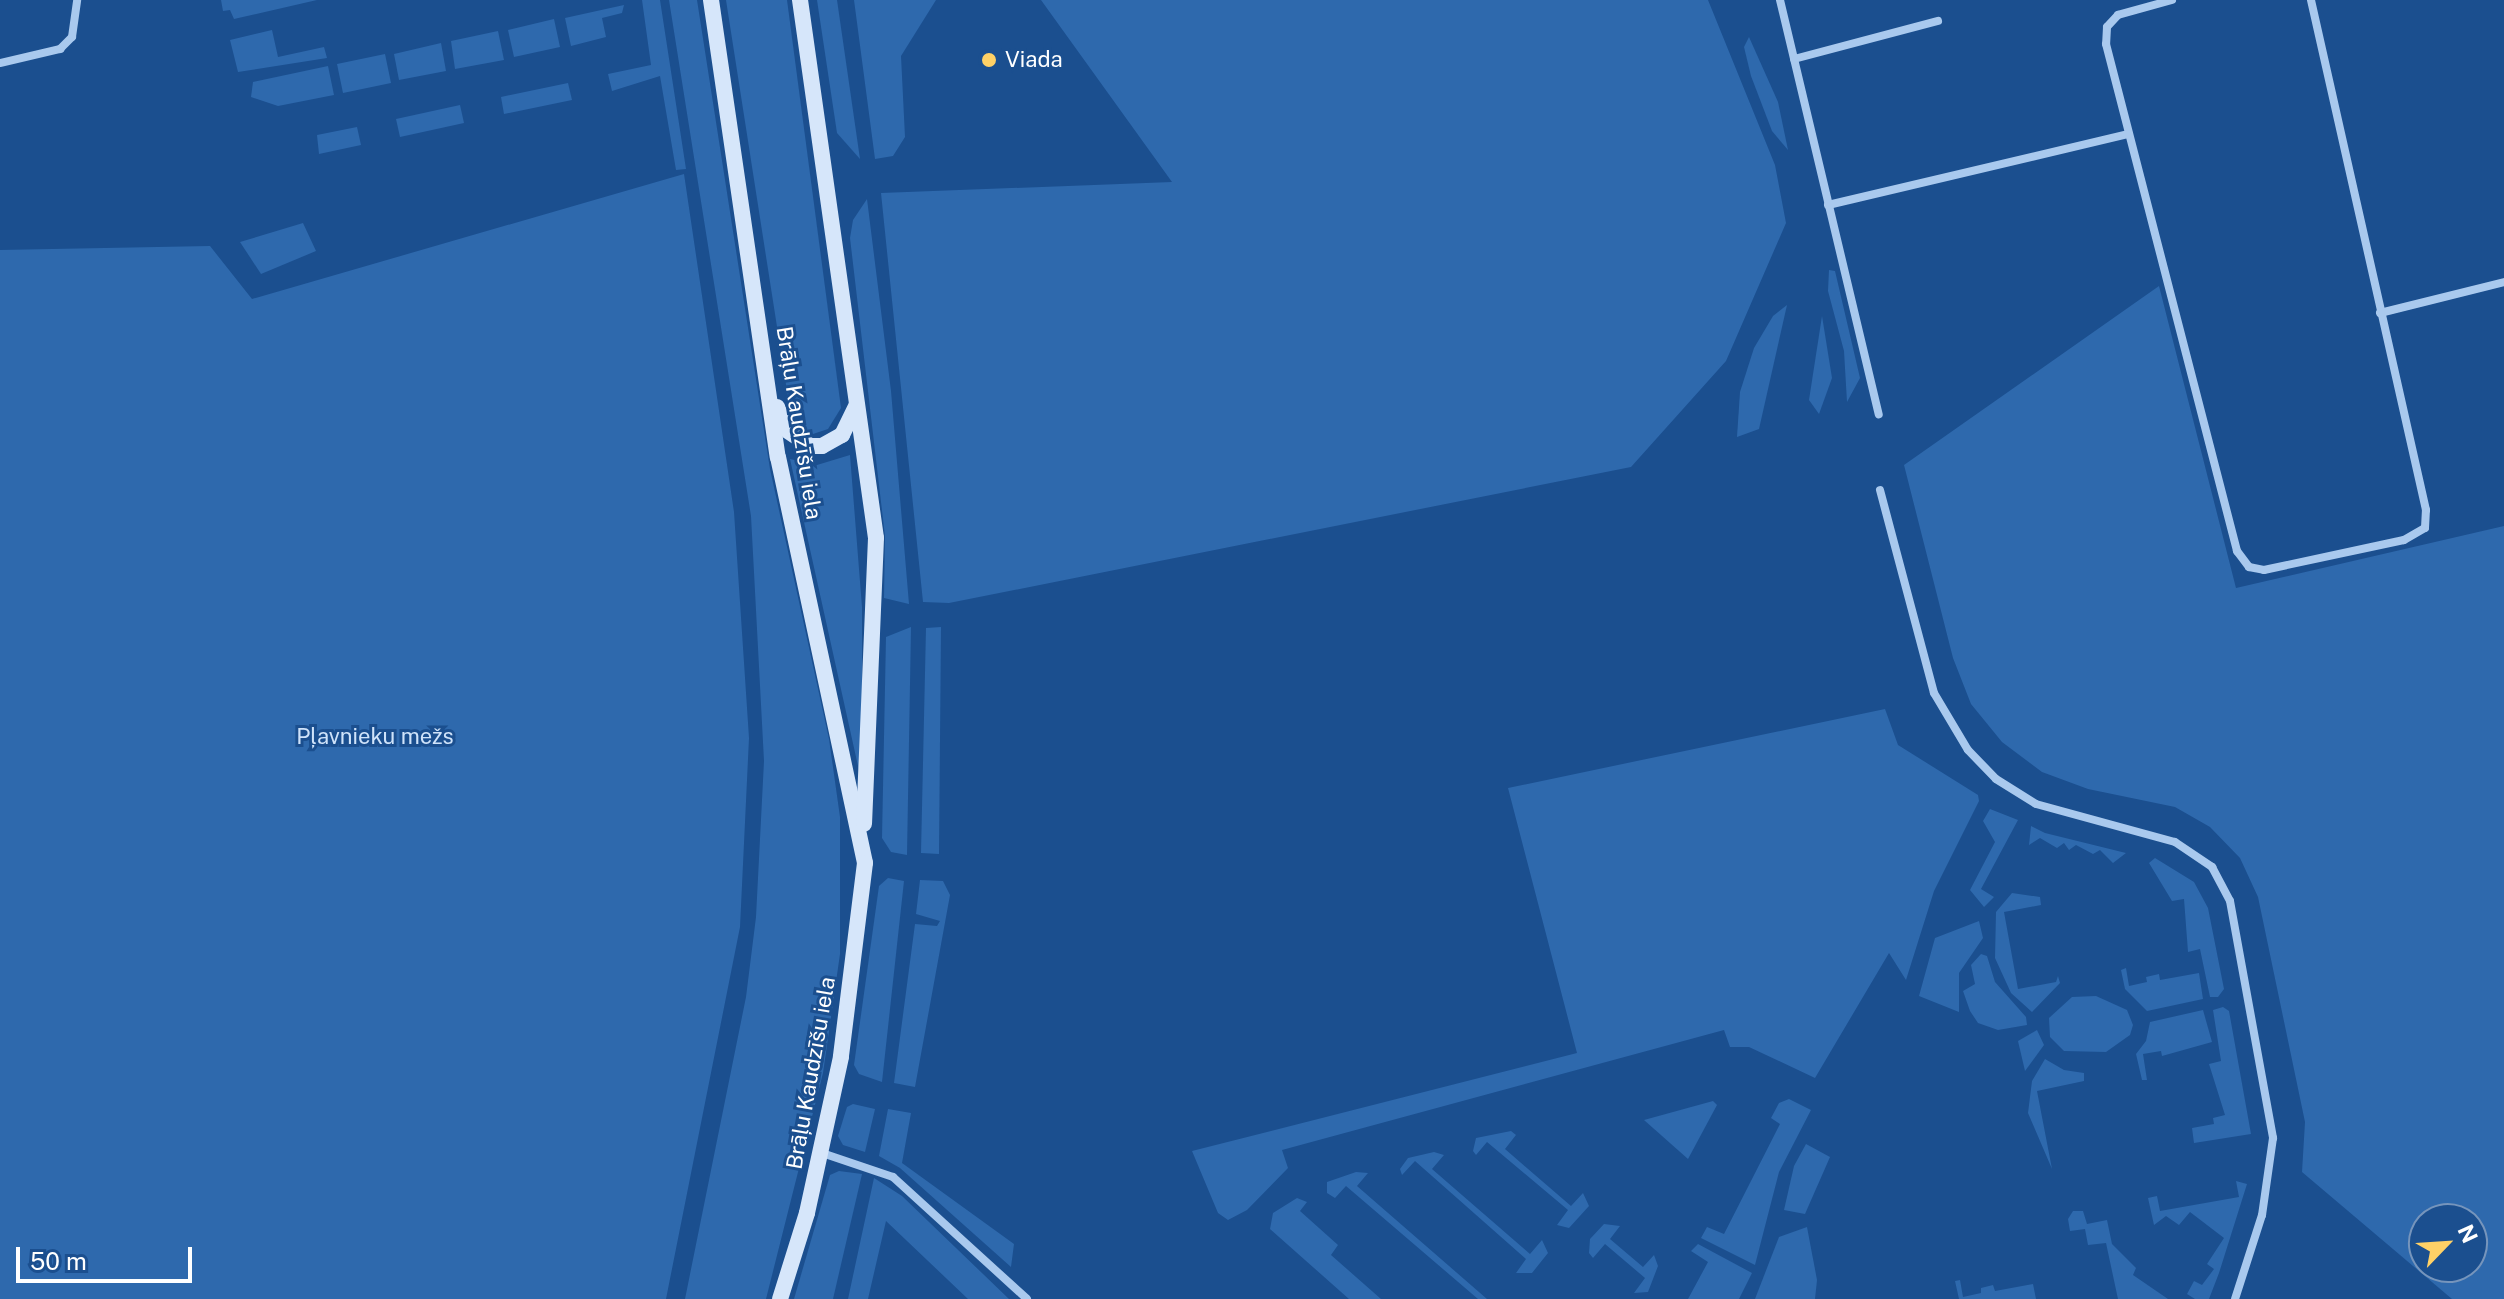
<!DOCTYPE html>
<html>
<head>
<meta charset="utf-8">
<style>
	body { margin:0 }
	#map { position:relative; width:2504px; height:1299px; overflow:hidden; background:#1b4f8f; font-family:"Public Sans",sans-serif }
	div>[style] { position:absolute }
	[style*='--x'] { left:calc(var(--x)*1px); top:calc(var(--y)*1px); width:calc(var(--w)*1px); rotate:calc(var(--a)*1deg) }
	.green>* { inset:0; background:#2e69ad }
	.street>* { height:8px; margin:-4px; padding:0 4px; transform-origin:4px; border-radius:4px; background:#a9c9ee }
	.secondary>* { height:16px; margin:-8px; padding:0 8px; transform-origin:8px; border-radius:8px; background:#d6e6fa }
	.dots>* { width:22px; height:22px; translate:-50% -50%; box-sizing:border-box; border:4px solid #1b4f8f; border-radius:50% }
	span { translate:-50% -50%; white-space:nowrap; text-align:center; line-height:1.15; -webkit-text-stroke:6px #1b4f8f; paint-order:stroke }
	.poi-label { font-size:22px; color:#fff }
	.left { translate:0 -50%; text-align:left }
	.street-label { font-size:22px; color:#fff }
	.park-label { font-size:22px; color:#cfe3fa }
	.north { position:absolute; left:2408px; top:1203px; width:80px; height:80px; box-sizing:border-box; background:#1b4f8f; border:2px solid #7695bc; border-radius:50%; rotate:65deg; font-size:22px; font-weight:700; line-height:32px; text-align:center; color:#fff }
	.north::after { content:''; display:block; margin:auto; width:28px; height:36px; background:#ffd166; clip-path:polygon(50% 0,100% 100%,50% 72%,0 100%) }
	.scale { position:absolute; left:16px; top:1247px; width:176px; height:36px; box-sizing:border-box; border:4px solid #fff; border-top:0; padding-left:10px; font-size:24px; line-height:28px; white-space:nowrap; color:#fff; -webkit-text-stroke:6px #1b4f8f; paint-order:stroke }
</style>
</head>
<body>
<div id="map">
	<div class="green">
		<div style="clip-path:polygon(221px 0,317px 0,234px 19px,230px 10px,223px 11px)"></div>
		<div style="clip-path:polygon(642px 0,660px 0,686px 169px,676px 170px,660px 76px,612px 91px,608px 74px,651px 65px)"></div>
		<div style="clip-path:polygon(669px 0,697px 0,770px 469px,829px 739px,840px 817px,840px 954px,823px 1073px,766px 1299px,685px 1299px,746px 997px,756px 917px,764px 761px,751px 516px)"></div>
		<div style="clip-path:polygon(726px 0,787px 0,841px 408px,828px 429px,813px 434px,797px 427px,790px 410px)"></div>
		<div style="clip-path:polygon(817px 0,837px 0,860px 159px,837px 133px)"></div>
		<div style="clip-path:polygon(854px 0,936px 0,901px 56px,905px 137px,893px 156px,875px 159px)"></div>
		<div style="clip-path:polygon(1041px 0,1708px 0,1775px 165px,1786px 223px,1726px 361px,1631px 467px,949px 603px,923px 602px,881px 193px,1172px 182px)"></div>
		<div style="clip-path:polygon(624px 5px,622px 13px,602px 18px,606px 37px,571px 46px,565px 18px)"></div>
		<div style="clip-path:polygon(554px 19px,560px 47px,514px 57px,508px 30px)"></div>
		<div style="clip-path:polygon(272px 30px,278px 57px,324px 47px,327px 58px,238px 72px,230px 40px)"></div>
		<div style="clip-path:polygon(498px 31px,504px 60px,455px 69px,451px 41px)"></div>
		<div style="clip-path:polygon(1749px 37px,1778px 102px,1788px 150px,1772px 131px,1751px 76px,1744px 47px)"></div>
		<div style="clip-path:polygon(441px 43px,446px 71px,399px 80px,394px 54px)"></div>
		<div style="clip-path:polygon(385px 54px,391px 83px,343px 93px,337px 64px)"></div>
		<div style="clip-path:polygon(328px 66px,334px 95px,278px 106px,251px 97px,253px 82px)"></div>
		<div style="clip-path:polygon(568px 83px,572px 100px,504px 114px,501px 97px)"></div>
		<div style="clip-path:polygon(460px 105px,464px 123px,400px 137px,396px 119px)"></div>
		<div style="clip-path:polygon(357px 127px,361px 145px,319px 154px,317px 135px)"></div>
		<div style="clip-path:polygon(684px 174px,734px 512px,749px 738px,740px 927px,666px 1299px,0 1299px,0 250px,210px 246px,252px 299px)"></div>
		<div style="clip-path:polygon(867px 199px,891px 391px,909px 604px,884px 598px,885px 536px,850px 238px,853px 220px)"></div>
		<div style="clip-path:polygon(303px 223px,316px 251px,261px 274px,240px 242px)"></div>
		<div style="clip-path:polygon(1829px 270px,1835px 271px,1860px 378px,1847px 402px,1844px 351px,1828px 291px)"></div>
		<div style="clip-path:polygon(evenodd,2159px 286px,2236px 588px,2504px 526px,2504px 1299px,2452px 1299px,2302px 1172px,2305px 1122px,2258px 897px,2240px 858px,2210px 827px,2175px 807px,2088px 789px,2042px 772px,2002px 742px,1971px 704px,1953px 658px,1904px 465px,2159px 286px,2424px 1219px,2472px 1219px,2472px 1267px,2424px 1267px,2424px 1219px)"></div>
		<div style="clip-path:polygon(1787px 305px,1759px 429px,1737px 437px,1740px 392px,1754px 348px,1773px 316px)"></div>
		<div style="clip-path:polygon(1822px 316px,1832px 378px,1819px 414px,1809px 400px)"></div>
		<div style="clip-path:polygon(850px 455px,862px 607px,862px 784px,790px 459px,817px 465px)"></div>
		<div style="clip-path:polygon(911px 627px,907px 855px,891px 852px,882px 838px,886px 637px)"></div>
		<div style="clip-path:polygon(941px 627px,939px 854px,921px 853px,926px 628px)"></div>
		<div style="clip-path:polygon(1885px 709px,1898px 745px,1978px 795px,1979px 801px,1934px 891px,1906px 980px,1889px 953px,1815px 1078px,1749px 1047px,1730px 1047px,1724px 1030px,1282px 1150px,1288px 1168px,1247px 1210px,1228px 1220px,1218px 1213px,1192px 1151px,1577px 1053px,1508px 788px)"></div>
		<div style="clip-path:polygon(1990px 809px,2018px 820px,1981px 889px,1994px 897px,1984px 907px,1970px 890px,1995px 842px,1983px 821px)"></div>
		<div style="clip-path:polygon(2031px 826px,2045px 833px,2126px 853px,2113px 863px,2100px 850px,2093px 854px,2076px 845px,2069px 850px,2064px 843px,2057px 848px,2040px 838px,2029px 845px)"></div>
		<div style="clip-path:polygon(2155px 858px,2194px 882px,2208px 908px,2224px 989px,2218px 997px,2210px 997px,2200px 949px,2188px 952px,2184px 899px,2172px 901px,2149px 863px)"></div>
		<div style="clip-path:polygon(888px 878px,904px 881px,882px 1082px,859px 1074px,854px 1065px,879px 886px)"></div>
		<div style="clip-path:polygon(920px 880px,943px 881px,950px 895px,915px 1087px,894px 1083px,915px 924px,937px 926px,940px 921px,916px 914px)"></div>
		<div style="clip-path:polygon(2012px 893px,2040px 897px,2041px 905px,2004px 912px,2018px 989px,2056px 982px,2058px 976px,2060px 983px,2032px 1012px,2011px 993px,1995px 958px,1996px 912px)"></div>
		<div style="clip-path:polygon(1979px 921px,1983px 938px,1959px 973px,1959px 1012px,1919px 996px,1935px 938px)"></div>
		<div style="clip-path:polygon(1981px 954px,1987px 956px,1995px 982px,2026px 1017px,2027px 1025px,1998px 1030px,1978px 1023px,1970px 1011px,1963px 991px,1975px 984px,1971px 965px)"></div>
		<div style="clip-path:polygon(2126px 968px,2129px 986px,2147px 982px,2146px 977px,2159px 974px,2160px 980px,2199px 973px,2203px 999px,2147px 1011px,2125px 989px,2121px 970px)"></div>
		<div style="clip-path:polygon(2096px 996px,2127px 1010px,2133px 1025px,2130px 1035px,2106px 1052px,2064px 1051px,2050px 1037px,2049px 1018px,2072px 997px)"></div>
		<div style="clip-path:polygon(2223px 1007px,2229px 1011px,2251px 1134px,2194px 1143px,2192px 1128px,2214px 1124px,2213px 1118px,2225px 1115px,2209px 1064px,2221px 1061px,2213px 1010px)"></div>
		<div style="clip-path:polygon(2203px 1010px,2212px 1042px,2162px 1056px,2161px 1051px,2143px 1054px,2147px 1080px,2142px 1080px,2136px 1054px,2146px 1041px,2150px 1022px)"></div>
		<div style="clip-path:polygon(2037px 1030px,2044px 1045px,2025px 1071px,2018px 1041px)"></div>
		<div style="clip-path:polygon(2045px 1059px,2064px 1070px,2084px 1073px,2084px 1081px,2037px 1091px,2052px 1169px,2028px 1113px,2032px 1081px)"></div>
		<div style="clip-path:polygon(1789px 1099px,1811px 1110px,1779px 1172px,1755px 1265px,1701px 1238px,1707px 1227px,1724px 1234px,1780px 1124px,1771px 1118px,1779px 1103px)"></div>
		<div style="clip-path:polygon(1713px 1101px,1717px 1105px,1688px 1159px,1644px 1120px)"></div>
		<div style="clip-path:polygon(853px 1104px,875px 1109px,865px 1152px,843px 1145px,838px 1136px,847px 1107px)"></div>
		<div style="clip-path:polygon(888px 1109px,911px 1113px,902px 1163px,1014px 1244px,1011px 1267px,900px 1168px,879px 1156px)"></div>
		<div style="clip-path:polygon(1511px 1131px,1516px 1135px,1505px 1149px,1571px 1206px,1583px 1193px,1589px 1206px,1569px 1228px,1557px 1225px,1568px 1210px,1487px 1142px,1476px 1155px,1473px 1151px,1476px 1138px)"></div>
		<div style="clip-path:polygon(1806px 1144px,1830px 1157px,1805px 1214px,1784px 1210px,1794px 1166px)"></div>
		<div style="clip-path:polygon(1434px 1152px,1444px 1155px,1432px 1169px,1530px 1254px,1542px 1240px,1548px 1253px,1532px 1273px,1516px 1273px,1526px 1259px,1415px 1161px,1402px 1175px,1400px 1169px,1408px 1158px)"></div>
		<div style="clip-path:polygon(839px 1171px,862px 1174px,833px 1299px,794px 1299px,830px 1175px)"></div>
		<div style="clip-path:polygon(1356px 1172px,1368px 1173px,1357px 1186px,1487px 1299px,1478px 1299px,1346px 1186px,1335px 1198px,1327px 1193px,1327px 1182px)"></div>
		<div style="clip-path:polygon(874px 1178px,902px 1196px,1009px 1299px,968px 1299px,886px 1221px,868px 1299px,848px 1299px)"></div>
		<div style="clip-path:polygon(2236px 1181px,2247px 1184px,2219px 1273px,2209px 1299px,2195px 1299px,2187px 1294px,2194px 1281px,2202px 1285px,2214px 1269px,2207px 1264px,2224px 1238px,2190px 1212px,2179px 1225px,2166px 1216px,2154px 1225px,2148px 1198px,2157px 1196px,2160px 1211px,2239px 1197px)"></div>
		<div style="clip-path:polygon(1297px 1198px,1307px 1202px,1300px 1211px,1338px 1245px,1331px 1255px,1381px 1299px,1349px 1299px,1270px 1229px,1273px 1213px)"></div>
		<div style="clip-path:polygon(2073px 1211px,2083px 1211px,2087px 1224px,2107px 1220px,2112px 1244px,2136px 1268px,2133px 1275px,2168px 1299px,2118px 1299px,2106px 1243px,2088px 1245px,2085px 1229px,2070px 1231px,2068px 1219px)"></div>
		<div style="clip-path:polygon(1604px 1224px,1620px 1226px,1610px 1239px,1643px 1267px,1654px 1255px,1658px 1266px,1648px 1292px,1634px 1293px,1645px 1278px,1605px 1244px,1593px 1258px,1589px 1253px,1590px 1239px)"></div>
		<div style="clip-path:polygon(1807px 1227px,1817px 1280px,1815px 1299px,1755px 1299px,1779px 1237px)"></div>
		<div style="clip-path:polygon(1698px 1244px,1752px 1273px,1739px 1299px,1688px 1299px,1708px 1262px,1691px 1251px)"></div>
		<div style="clip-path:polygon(1960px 1280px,1963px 1297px,1981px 1293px,1981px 1288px,1993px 1285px,1995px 1291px,2033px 1284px,2036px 1299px,1959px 1299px,1955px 1281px)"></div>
	</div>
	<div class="street">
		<div style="--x:1780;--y:0;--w:426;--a:76.6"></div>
		<div style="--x:2172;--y:0;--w:56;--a:164.5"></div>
		<div style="--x:2118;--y:15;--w:16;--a:133"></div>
		<div style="--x:2107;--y:27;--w:17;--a:93"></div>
		<div style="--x:2106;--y:44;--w:524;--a:75.51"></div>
		<div style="--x:2237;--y:551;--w:20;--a:53"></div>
		<div style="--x:2249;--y:567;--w:15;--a:11"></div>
		<div style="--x:2264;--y:570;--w:143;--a:-12.1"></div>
		<div style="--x:2404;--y:540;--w:24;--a:-30"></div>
		<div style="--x:2425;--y:528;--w:18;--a:-87"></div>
		<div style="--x:2426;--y:510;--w:523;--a:-102.71"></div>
		<div style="--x:1794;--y:59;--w:149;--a:-14.8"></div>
		<div style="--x:0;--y:63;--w:62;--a:-13.1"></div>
		<div style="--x:60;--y:49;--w:17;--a:-45"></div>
		<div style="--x:72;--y:37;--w:37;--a:-82"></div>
		<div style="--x:1828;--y:205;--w:309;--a:-13.3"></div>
		<div style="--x:2380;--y:313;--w:128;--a:-14"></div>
		<div style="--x:1880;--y:490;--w:210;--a:75.1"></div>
		<div style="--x:1934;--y:693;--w:66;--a:59.2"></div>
		<div style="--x:1968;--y:750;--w:40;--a:46"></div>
		<div style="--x:1996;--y:779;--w:47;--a:32"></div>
		<div style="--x:2036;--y:804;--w:144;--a:15.3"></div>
		<div style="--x:2175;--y:842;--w:45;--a:34"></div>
		<div style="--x:2212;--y:867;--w:38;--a:62"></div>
		<div style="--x:2230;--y:901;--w:241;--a:79.7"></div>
		<div style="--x:2273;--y:1138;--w:78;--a:98.1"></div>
		<div style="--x:2262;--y:1215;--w:88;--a:107.8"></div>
		<div style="--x:822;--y:1153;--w:75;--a:18.7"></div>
		<div style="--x:893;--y:1177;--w:181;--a:42.3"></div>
	</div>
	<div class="secondary">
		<div style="--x:711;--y:0;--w:462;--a:81.7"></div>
		<div style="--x:778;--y:457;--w:415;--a:77.9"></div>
		<div style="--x:865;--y:863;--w:195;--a:97.1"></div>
		<div style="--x:841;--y:1057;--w:160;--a:102.3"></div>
		<div style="--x:807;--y:1213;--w:90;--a:107.4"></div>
		<div style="--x:800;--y:0;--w:543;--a:81.96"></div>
		<div style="--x:876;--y:538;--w:286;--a:92.4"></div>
		<div style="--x:777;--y:407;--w:26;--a:65"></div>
		<div style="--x:788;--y:431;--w:27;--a:34"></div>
		<div style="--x:810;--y:446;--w:12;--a:0"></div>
		<div style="--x:822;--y:446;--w:23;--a:-29"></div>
		<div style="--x:842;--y:435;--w:32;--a:-64"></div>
	</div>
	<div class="dots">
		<div style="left:989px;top:60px;background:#ffd166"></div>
	</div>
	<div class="poi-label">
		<span class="left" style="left:1005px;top:60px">Viada</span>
	</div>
	<div class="street-label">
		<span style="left:799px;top:423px;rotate:81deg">Brāļu Kaudzīšu iela</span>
		<span style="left:811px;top:1073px;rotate:-80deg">Brāļu Kaudzīšu iela</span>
	</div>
	<div class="park-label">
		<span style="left:375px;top:737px">Pļavnieku mežs</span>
	</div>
	<div class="north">N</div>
	<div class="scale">50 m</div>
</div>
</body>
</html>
